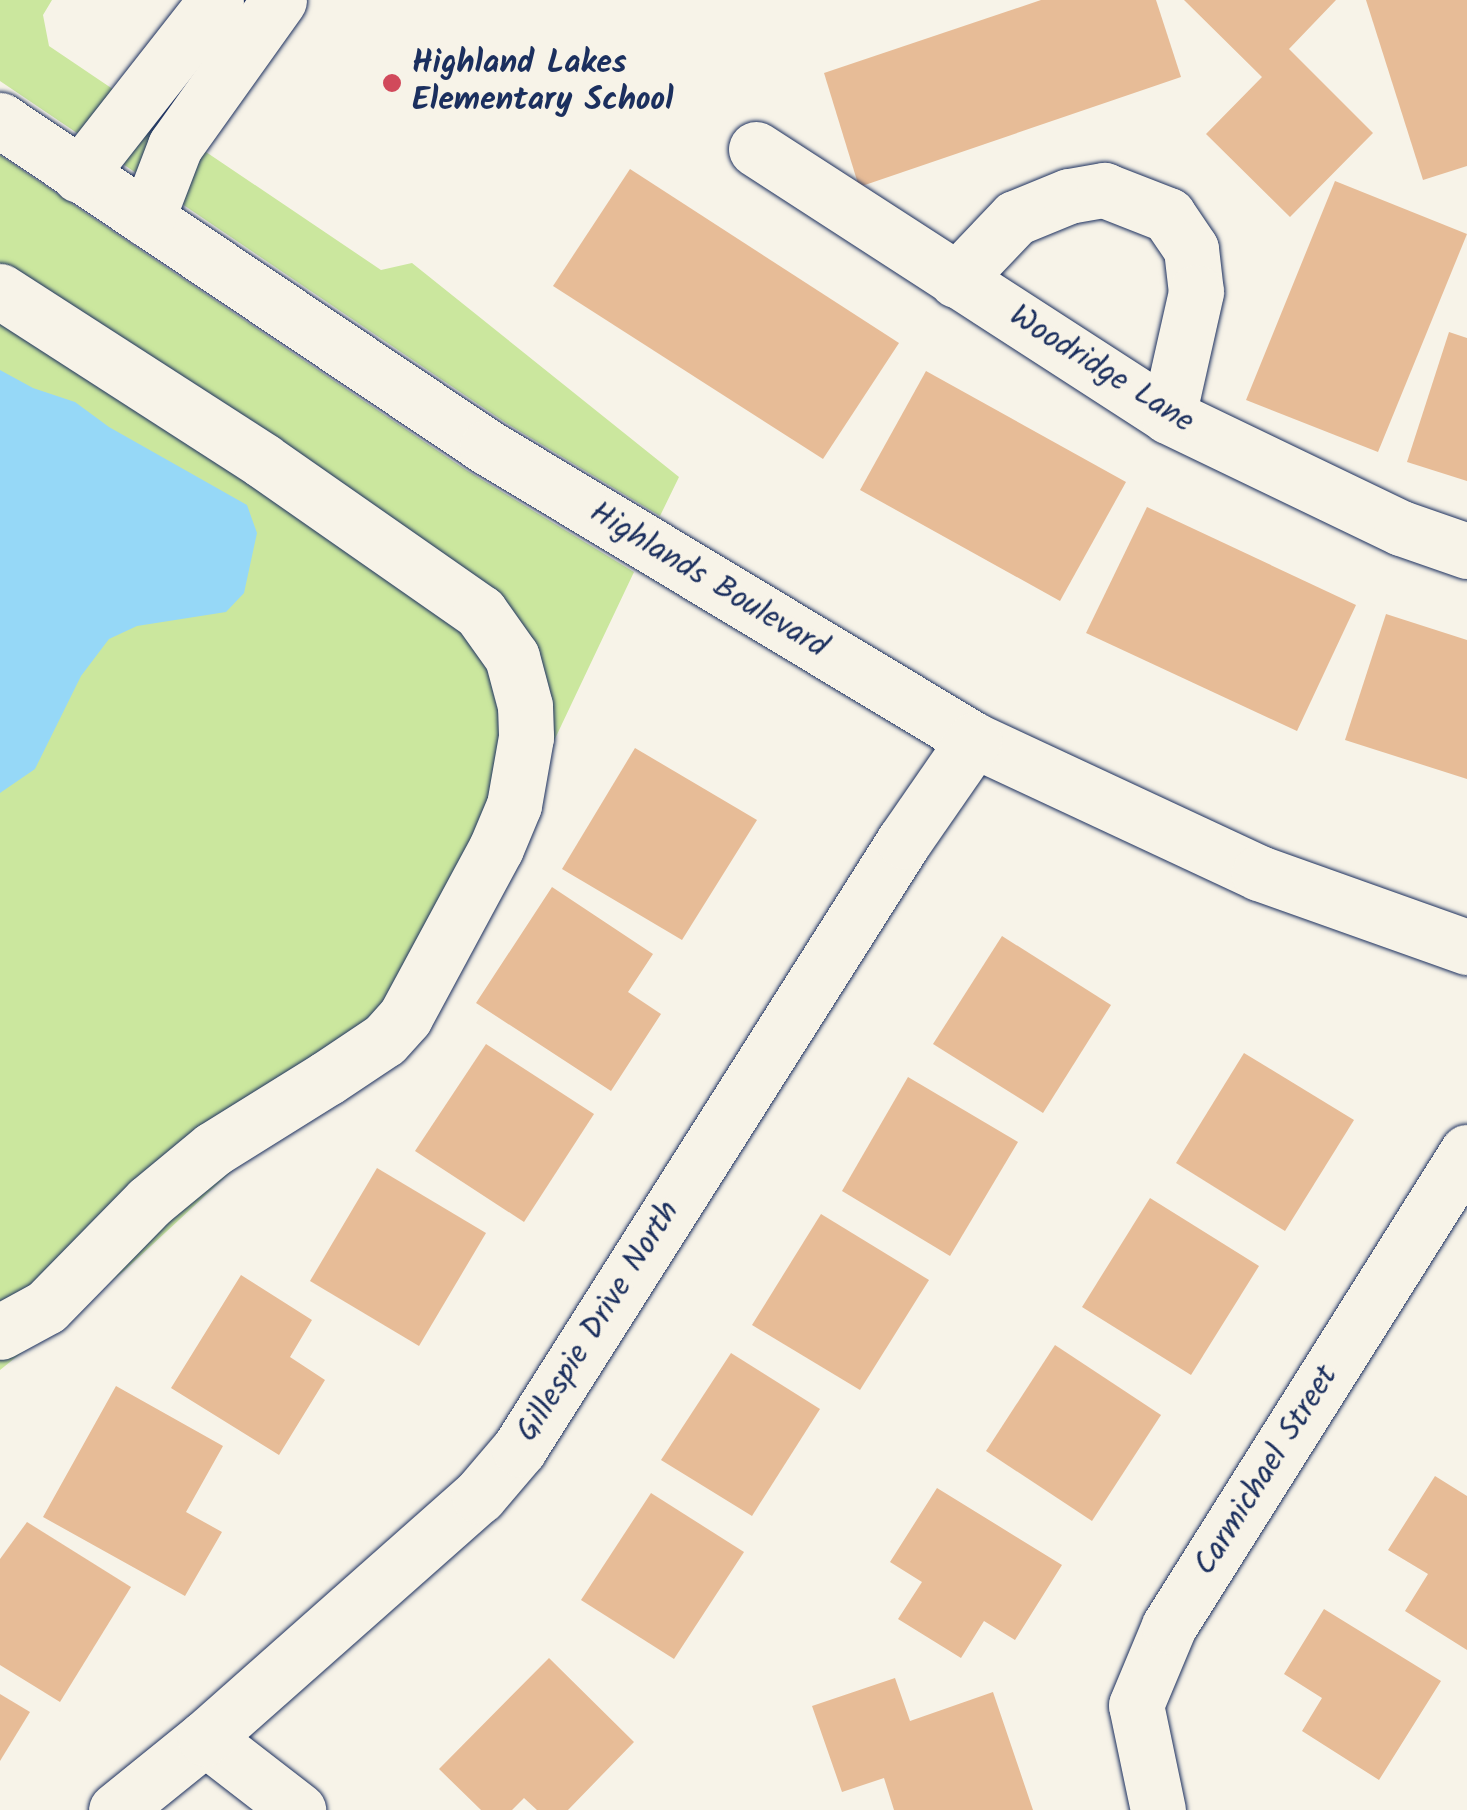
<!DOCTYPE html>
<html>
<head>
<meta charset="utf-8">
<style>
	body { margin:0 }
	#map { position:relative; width:1467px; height:1810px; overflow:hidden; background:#f7f3e8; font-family:Kalam,sans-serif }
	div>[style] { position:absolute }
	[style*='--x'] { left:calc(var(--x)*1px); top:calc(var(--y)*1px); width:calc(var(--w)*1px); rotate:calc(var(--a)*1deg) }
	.green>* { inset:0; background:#cbe79e }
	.water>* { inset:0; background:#96d8f7 }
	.building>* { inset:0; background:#e7bc97 }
	.roads { filter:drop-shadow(0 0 2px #1b2f5e) drop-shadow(0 0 2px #1b2f5e) }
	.minor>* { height:55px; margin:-27.5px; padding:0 27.5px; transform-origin:27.5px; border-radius:27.5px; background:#f7f3e8 }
	.dots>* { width:28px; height:28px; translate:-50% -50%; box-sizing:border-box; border:5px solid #f7f3e8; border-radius:50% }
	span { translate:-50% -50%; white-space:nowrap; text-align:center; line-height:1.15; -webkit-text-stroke:8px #f7f3e8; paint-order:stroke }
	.poi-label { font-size:32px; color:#1b2f5e; font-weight:700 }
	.left { translate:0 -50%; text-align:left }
	.street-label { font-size:32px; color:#1b2f5e }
</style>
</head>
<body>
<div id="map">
	<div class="green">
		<div style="clip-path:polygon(0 0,52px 0,43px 15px,49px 46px,381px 270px,412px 263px,679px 477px,660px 516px,506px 423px,0 81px)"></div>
		<div style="clip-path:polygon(0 155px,466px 470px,634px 572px,443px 975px,124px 1271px,0 1370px)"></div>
	</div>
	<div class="water">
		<div style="clip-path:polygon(0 370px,33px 388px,75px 402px,109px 427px,247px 505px,257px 533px,244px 593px,226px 612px,137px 626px,109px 639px,81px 676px,35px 769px,0 793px)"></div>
	</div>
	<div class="building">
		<div style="clip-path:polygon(1041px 0,1156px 0,1181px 77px,859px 187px,824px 73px)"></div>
		<div style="clip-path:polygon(1184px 0,1336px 0,1289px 49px,1373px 133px,1290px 217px,1206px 134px,1262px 77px)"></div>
		<div style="clip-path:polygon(1366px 0,1467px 0,1467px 166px,1423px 180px)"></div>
		<div style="clip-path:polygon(630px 169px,899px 343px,823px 459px,553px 286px)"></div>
		<div style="clip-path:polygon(1335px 181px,1467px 234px,1378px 452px,1246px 400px)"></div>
		<div style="clip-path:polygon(1449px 332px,1467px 338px,1467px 481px,1407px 462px)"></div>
		<div style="clip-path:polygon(926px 371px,1126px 482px,1060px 601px,860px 490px)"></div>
		<div style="clip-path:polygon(1147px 507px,1356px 605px,1297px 731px,1086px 633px)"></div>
		<div style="clip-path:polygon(1386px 614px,1467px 640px,1467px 779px,1345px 740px)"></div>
		<div style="clip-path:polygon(635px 748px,757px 820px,682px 940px,562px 869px)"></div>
		<div style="clip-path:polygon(552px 887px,653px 954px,628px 992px,661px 1014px,611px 1091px,476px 1003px)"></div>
		<div style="clip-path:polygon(1002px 936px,1111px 1005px,1043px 1113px,933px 1044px)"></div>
		<div style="clip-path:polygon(486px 1044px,594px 1114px,524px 1222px,415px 1151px)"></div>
		<div style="clip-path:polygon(1244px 1053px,1354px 1120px,1285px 1231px,1176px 1163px)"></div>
		<div style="clip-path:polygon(908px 1077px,1018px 1142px,950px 1256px,842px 1191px)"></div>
		<div style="clip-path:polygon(377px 1168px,486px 1233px,419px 1346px,310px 1281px)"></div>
		<div style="clip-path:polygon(1150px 1198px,1259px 1266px,1191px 1375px,1082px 1307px)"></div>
		<div style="clip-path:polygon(821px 1214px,929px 1280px,860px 1390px,752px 1325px)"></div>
		<div style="clip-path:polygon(241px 1275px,312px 1320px,290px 1357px,325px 1380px,279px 1455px,171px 1388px)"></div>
		<div style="clip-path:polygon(1055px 1345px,1161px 1415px,1092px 1521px,986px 1451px)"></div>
		<div style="clip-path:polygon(731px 1353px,820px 1409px,752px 1516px,661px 1460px)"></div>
		<div style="clip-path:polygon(116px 1386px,223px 1446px,186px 1512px,222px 1532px,185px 1596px,43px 1517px)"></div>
		<div style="clip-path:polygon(1435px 1476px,1467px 1496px,1467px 1650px,1405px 1611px,1428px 1574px,1388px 1550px)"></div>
		<div style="clip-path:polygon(937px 1488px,1062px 1565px,1015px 1640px,984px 1621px,961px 1658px,898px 1619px,922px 1582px,890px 1562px)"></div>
		<div style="clip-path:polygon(651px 1493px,744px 1552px,674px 1659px,581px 1600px)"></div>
		<div style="clip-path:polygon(27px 1522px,131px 1587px,60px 1702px,0 1665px,0 1559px)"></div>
		<div style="clip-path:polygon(1324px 1609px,1441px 1681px,1379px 1780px,1302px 1731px,1322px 1698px,1284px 1674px)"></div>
		<div style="clip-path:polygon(549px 1658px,634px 1742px,568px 1810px,537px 1810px,524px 1798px,512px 1810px,481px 1810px,439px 1769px)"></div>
		<div style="clip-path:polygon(895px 1678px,910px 1721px,993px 1692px,1033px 1810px,894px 1810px,884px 1778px,842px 1792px,812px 1706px)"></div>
		<div style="clip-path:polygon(0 1694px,30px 1712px,0 1761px)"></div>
	</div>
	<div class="roads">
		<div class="minor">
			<div style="--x:0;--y:120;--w:587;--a:33.88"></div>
			<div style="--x:487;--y:447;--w:568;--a:31.03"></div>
			<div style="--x:974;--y:740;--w:315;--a:25"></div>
			<div style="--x:1259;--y:873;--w:221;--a:19.6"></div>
			<div style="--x:756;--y:149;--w:491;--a:32.9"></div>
			<div style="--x:1168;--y:416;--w:259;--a:25.7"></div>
			<div style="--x:1401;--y:528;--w:70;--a:19.2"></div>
			<div style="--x:79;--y:175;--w:222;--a:-51.9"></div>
			<div style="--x:147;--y:219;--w:78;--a:-69"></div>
			<div style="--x:175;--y:146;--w:179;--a:-54.5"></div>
			<div style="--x:956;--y:280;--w:86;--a:-46.4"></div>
			<div style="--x:1015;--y:218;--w:58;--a:-22.2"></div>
			<div style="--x:1069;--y:196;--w:36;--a:-10"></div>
			<div style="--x:1104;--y:190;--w:69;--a:21.3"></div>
			<div style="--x:1168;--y:215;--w:41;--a:55.9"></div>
			<div style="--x:1191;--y:249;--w:43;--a:83.4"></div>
			<div style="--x:1196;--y:292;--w:127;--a:102.7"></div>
			<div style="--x:0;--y:291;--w:312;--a:32.8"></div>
			<div style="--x:262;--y:460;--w:266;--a:34.9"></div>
			<div style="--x:480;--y:612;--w:55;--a:54.6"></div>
			<div style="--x:512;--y:657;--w:51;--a:75.1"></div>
			<div style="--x:525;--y:706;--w:31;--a:88"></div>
			<div style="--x:526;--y:737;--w:69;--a:100"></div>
			<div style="--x:514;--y:805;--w:47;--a:112.7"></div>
			<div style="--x:496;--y:848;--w:192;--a:118.3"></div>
			<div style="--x:405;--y:1017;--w:31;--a:132"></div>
			<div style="--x:384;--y:1040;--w:69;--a:146.3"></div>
			<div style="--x:327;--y:1078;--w:134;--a:148.1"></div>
			<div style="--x:213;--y:1149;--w:83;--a:140.4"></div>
			<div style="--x:149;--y:1202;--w:147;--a:134.4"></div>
			<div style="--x:46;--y:1307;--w:52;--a:151.5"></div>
			<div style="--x:205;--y:1738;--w:118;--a:37.7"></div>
			<div style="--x:116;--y:1810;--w:114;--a:-39"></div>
			<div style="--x:205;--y:1738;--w:366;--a:-41.5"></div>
			<div style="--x:479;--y:1496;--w:62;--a:-49.6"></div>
			<div style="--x:519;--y:1449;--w:720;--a:-57.66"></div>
			<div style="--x:904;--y:841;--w:123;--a:-55.3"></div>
			<div style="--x:1158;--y:1810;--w:107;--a:-101.8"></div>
			<div style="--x:1136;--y:1705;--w:86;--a:-67.3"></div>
			<div style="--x:1169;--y:1626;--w:560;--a:-57.84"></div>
		</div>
	</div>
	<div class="dots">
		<div style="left:392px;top:83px;background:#d1495b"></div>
	</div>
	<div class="poi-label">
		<span class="left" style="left:412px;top:83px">Highland Lakes<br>Elementary School</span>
	</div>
	<div class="street-label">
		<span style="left:1101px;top:370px;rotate:32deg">Woodridge Lane</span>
		<span style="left:708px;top:581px;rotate:31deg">Highlands Boulevard</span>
		<span style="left:599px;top:1322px;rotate:-58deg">Gillespie Drive North</span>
		<span style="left:1267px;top:1471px;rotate:-58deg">Carmichael Street</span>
	</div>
</div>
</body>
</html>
